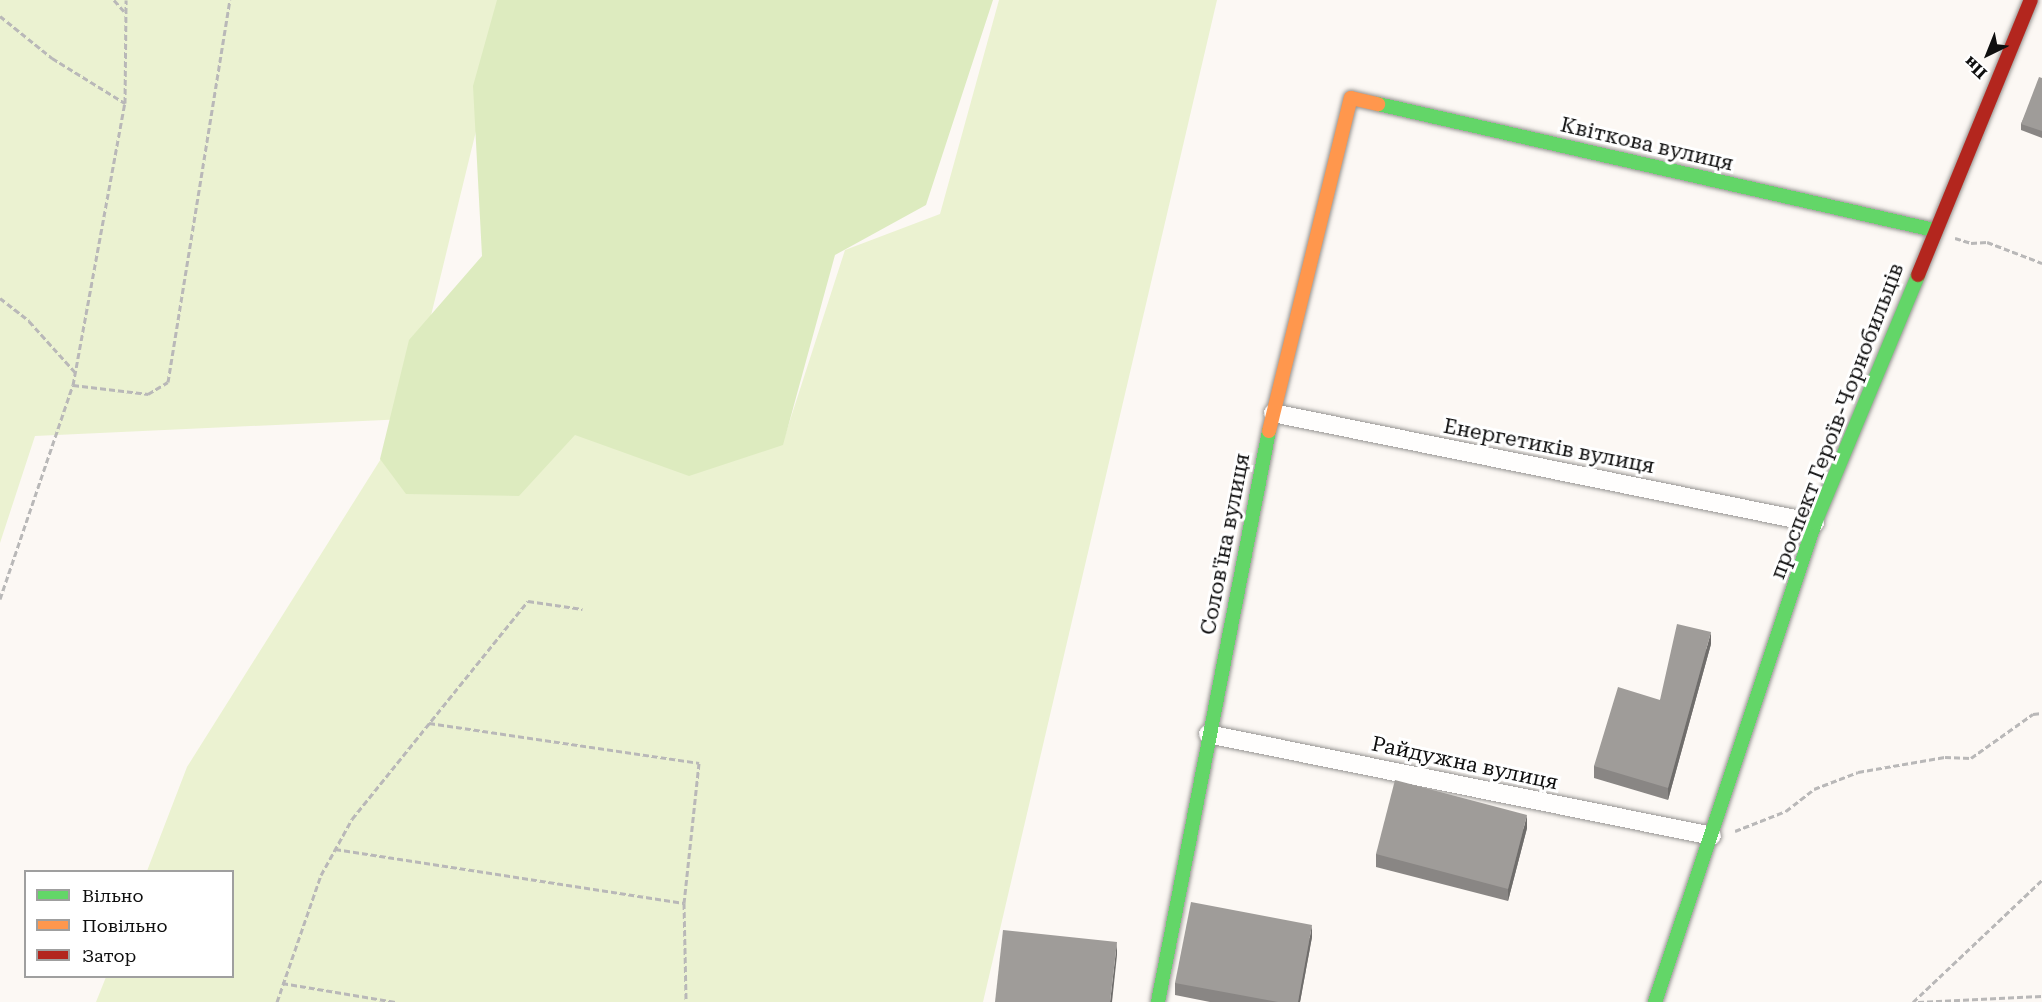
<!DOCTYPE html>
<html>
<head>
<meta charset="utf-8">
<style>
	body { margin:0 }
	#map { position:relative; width:2042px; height:1002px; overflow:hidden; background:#fcf8f4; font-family:"Roboto Serif",serif }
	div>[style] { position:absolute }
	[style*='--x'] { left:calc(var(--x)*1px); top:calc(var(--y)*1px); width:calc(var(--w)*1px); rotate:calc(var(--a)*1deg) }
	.green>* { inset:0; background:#ebf2d1 }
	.forest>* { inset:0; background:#ddebbf }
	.path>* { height:3px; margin-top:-1.5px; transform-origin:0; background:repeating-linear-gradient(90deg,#b9b8b8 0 6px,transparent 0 9px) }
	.roads { filter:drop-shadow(0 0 2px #969492) drop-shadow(0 0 2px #969492) }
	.street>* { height:18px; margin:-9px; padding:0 9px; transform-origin:9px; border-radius:9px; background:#fffefd }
	.fast>* { height:14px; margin:-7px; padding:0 7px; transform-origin:7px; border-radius:7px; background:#63d668 }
	.slow>* { height:14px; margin:-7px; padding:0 7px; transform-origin:7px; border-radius:7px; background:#ff974d }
	.jam>* { height:14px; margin:-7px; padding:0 7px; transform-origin:7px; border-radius:7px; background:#b3261e }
	.wall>* { inset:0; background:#898684 }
	.shaded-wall>* { inset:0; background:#6f6d6b }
	.building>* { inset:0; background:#9f9c99 }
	span { translate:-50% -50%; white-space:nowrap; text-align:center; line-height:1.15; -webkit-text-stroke:6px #fff; paint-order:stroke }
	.street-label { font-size:21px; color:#0f0f0f }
	.legend { position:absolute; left:24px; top:870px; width:210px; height:108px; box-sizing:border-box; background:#fff; border:2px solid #9f9f9f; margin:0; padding:8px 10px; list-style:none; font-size:18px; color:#0f0f0f }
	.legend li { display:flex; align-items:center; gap:12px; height:30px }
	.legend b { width:30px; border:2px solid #9f9f9f }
	.north { position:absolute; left:1958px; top:24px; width:60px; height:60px; -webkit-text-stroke:4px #fff; paint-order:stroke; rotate:223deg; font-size:16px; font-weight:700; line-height:24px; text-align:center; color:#0f0f0f }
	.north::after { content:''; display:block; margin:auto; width:21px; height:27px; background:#0f0f0f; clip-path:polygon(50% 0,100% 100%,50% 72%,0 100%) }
</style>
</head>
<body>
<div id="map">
	<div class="green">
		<div style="clip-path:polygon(0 0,508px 0,406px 418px,782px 445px,845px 250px,940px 214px,999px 0,1217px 0,983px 1002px,96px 1002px,106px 977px,232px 976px,232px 872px,147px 871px,187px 767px,406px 419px,35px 436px,0 543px)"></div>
	</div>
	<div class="forest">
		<div style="clip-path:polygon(497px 0,993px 0,926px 205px,835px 255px,783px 445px,689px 476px,575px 435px,519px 496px,406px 494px,380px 459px,409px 340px,482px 256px,473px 86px)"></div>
	</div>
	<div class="path">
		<div style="--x:114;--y:0;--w:15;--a:48"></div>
		<div style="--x:0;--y:16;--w:67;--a:38.9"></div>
		<div style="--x:52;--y:58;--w:86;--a:31.7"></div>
		<div style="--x:1955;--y:238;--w:17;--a:17"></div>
		<div style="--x:1971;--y:243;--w:16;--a:-4"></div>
		<div style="--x:1987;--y:242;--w:59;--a:20.9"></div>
		<div style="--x:0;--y:298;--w:37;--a:38"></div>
		<div style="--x:29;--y:321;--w:69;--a:48"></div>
		<div style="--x:73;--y:385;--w:76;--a:6.8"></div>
		<div style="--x:148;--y:394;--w:23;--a:-31"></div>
		<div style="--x:168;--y:382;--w:387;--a:-80.8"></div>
		<div style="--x:0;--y:599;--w:226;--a:-71.2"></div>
		<div style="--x:73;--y:385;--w:287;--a:-79.6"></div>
		<div style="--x:125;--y:103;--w:103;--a:-89.4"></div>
		<div style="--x:429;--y:723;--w:273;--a:8.4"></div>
		<div style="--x:699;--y:763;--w:141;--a:96.1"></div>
		<div style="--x:684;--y:903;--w:99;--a:88.8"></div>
		<div style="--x:1735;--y:831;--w:55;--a:-21.4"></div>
		<div style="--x:1786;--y:811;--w:36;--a:-38"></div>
		<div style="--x:1814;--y:789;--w:47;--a:-21.1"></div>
		<div style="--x:1858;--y:772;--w:88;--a:-9.8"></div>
		<div style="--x:1945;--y:757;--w:26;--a:2"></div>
		<div style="--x:1971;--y:758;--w:76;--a:-35.4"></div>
		<div style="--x:2033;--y:714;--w:9;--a:-6"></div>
		<div style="--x:335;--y:849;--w:353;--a:8.8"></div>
		<div style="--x:282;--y:983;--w:115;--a:9.5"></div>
		<div style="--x:277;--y:1002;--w:134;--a:-70.9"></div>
		<div style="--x:321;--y:875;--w:64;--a:-61"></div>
		<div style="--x:352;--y:819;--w:280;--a:-51.1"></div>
		<div style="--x:528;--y:601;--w:55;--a:8.4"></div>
		<div style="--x:1913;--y:1002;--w:178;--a:-43.4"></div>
		<div style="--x:1918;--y:1002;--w:124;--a:-2.8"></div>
	</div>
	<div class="roads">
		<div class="street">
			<div style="--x:1273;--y:413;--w:553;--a:11.47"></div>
			<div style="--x:1208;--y:734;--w:514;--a:11.44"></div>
		</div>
		<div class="fast">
			<div style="--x:1378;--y:104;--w:570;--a:12.77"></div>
			<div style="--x:1158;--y:1002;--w:582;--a:-79"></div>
			<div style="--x:1655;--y:1002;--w:505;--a:-71.53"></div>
			<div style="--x:1815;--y:523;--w:269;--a:-67.4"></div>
		</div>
		<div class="slow">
			<div style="--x:1269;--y:431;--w:343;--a:-76.2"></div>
			<div style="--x:1351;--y:98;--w:28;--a:13"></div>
		</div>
		<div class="jam">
			<div style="--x:1918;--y:275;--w:297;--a:-67.7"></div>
		</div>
	</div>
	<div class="wall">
		<div style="clip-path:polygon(2042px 78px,2042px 138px,2021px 130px,2021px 124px)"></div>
		<div style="clip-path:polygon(1711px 644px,1668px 800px,1594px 778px,1594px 766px,1660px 700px)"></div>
		<div style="clip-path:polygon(1527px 828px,1508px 901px,1376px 867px,1376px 854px)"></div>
		<div style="clip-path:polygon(1312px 937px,1300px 1002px,1210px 1002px,1175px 995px,1175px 983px)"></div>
	</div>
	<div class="shaded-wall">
		<div style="clip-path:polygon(1711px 632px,1711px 644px,1668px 800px,1668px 788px)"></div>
		<div style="clip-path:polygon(1527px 815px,1527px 828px,1508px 901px,1508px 889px)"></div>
		<div style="clip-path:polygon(1312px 925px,1312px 937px,1300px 1002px,1298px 1002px)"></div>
		<div style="clip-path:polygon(1117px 942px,1117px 955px,1112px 1002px,1110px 1002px)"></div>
	</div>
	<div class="building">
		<div style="clip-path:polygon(2039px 77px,2042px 78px,2042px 131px,2021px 124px)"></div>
		<div style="clip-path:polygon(1677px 624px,1711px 632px,1668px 788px,1594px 766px,1618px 687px,1660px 700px)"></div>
		<div style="clip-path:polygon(1395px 780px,1527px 815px,1508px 889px,1376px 854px)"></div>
		<div style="clip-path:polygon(1191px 902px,1312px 925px,1298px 1002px,1278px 1002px,1175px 983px)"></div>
		<div style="clip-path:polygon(1003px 930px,1117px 942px,1110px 1002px,995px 1002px)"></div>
	</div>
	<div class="street-label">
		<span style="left:1647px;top:144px;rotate:13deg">Квіткова вулиця</span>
		<span style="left:1837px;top:421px;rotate:-69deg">проспект Героїв-Чорнобильців</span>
		<span style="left:1549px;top:446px;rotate:11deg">Енергетиків вулиця</span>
		<span style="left:1225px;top:544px;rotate:-79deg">Солов'їна вулиця</span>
		<span style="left:1465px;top:763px;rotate:12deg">Райдужна вулиця</span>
	</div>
	<ul class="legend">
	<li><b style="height:8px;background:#63d668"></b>Вільно</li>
	<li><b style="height:8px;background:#ff974d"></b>Повільно</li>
	<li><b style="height:8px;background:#b3261e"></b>Затор</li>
	</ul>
	<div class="north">Пн</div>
</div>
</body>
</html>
